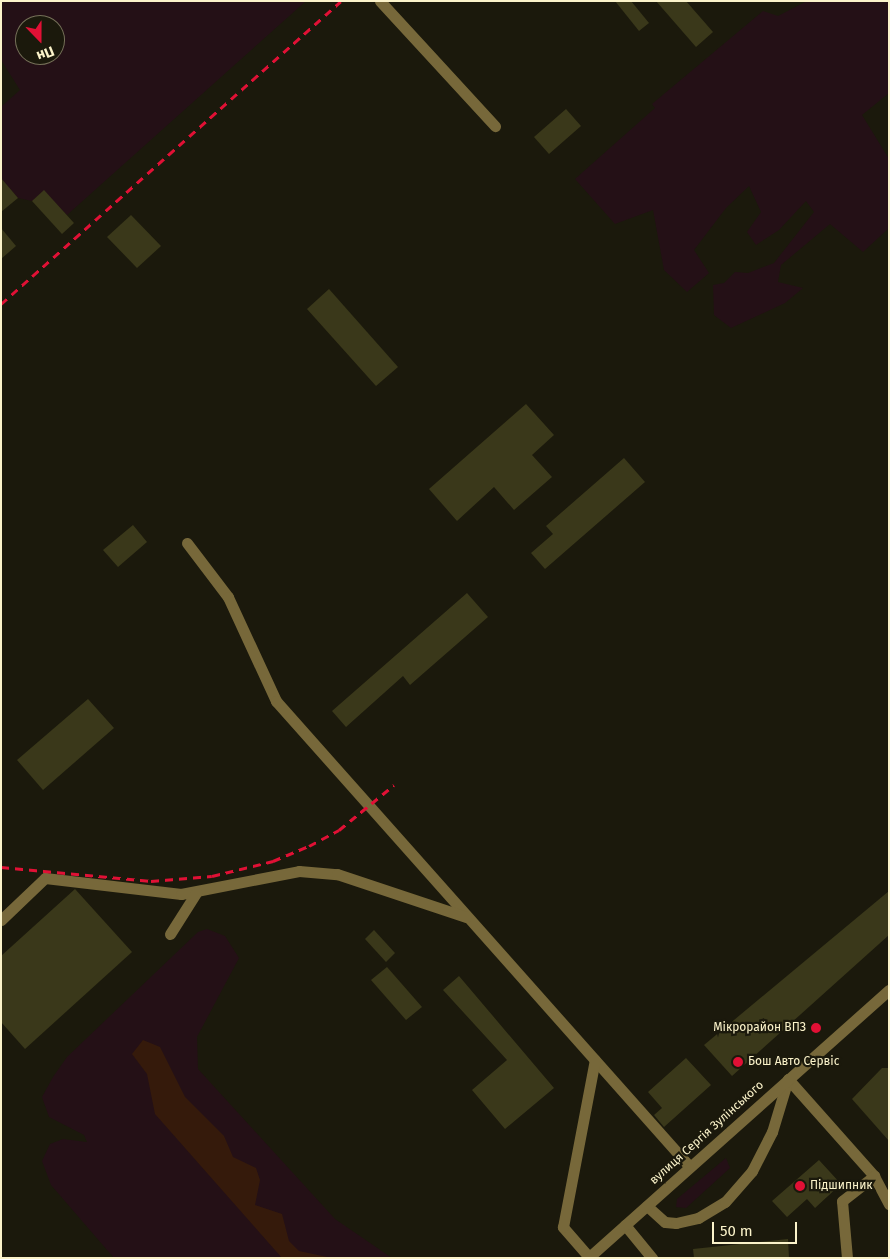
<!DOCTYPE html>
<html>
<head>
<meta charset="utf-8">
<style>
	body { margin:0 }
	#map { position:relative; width:890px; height:1259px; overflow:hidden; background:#1b190c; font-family:"Fira Sans",sans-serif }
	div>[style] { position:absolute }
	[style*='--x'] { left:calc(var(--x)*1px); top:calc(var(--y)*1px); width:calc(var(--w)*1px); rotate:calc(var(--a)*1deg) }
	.green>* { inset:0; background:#241016 }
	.water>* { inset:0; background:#351a0b }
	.building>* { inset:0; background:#3a381a }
	.minor>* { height:11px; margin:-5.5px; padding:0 5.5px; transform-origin:5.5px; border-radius:5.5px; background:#77683a }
	.rail>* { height:3px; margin-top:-1.5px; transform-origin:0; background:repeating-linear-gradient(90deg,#e11035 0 8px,transparent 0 14px) }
	.dots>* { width:14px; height:14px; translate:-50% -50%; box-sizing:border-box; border:2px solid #1b190c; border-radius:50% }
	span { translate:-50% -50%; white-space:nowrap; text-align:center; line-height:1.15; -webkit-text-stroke:4.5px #1b190c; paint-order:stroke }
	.poi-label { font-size:12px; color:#fbf3ca }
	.right { translate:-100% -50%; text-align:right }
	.left { translate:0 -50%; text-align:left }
	.street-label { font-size:12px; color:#fbf3ca }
	.frame { position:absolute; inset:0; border:2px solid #fbf3ca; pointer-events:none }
	.north { position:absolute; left:15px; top:15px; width:50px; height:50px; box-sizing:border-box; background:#1b190c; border:1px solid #757058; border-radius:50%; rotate:158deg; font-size:14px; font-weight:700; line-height:20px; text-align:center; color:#fbf3ca }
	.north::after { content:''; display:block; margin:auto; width:18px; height:22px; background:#e11035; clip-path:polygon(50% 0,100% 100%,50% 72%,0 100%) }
	.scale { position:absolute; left:712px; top:1222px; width:85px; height:22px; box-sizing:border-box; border:2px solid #fbf3ca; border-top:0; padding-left:6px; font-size:15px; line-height:18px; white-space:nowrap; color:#fbf3ca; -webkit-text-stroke:4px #1b190c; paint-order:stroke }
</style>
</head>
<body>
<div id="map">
	<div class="green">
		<div style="clip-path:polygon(evenodd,1px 1px,306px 1px,67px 215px,44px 191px,32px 201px,18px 198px,1px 178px,1px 107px,20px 90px,1px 60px,1px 1px,25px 25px,55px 25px,55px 55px,25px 55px,25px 25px)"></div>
		<div style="clip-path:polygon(807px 1px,889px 1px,889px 93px,862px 115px,889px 159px,889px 228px,863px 252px,830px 224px,781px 265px,778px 282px,803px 288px,785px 303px,731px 328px,714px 315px,713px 285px,724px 283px,735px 272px,748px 273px,774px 263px,814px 212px,806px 201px,779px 230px,756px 245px,747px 232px,761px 212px,749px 186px,726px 208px,694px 250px,709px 273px,687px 292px,664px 270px,653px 210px,615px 224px,575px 179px,655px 108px,652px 104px,763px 11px,778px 16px)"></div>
		<div style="clip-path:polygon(207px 929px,225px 936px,239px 958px,197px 1037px,198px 1069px,335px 1219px,392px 1258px,114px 1258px,51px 1185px,42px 1161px,50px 1144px,63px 1139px,87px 1142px,84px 1135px,49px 1117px,42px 1097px,53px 1077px,67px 1057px,198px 932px)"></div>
		<div style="clip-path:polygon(726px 1158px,730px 1168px,686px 1208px,676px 1207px,677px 1199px)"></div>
	</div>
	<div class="water">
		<div style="clip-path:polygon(143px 1040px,160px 1047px,185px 1097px,224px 1136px,233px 1157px,256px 1168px,260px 1180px,255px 1205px,282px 1214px,289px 1241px,299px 1251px,332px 1258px,282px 1258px,155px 1114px,147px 1074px,132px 1054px)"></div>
	</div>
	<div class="building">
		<div style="clip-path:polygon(615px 1px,631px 1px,649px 23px,639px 31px)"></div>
		<div style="clip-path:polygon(656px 1px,686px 1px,713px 32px,696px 47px)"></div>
		<div style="clip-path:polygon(566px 109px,581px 126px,549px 154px,534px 137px)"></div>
		<div style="clip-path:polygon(1px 178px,18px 198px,1px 212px)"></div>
		<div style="clip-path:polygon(44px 190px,74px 223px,62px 234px,32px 201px)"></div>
		<div style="clip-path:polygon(131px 215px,161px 246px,137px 268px,107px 237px)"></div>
		<div style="clip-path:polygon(1px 228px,16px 246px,1px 259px)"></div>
		<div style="clip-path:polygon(329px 289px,398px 367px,376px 386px,307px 309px)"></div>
		<div style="clip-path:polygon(526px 404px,554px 435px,532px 455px,552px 477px,514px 510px,494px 487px,457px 521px,429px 489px)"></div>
		<div style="clip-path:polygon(624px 458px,645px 482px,545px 569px,531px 553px,553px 534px,546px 526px)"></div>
		<div style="clip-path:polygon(133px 525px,147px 542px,118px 567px,103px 550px)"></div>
		<div style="clip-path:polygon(467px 593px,488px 617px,410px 685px,403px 676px,346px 727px,332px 711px)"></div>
		<div style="clip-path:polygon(88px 699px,114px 728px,43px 790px,17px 760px)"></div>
		<div style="clip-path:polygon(75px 889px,132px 952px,25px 1049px,1px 1022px,1px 956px)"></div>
		<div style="clip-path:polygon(889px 891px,889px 935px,732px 1076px,704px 1045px)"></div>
		<div style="clip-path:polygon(374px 930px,395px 953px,386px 962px,365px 939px)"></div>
		<div style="clip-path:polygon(387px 967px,422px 1007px,406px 1020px,371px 980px)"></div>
		<div style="clip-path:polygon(459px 976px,554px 1088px,505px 1129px,472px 1090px,507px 1060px,443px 990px)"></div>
		<div style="clip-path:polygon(686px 1058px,711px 1085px,664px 1127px,654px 1115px,662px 1108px,648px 1092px)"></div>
		<div style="clip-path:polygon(882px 1068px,889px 1068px,889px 1141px,852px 1099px)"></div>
		<div style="clip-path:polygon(819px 1160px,841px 1184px,815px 1208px,807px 1199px,787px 1217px,772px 1201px)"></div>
		<div style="clip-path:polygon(788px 1239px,789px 1258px,694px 1258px,693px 1249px)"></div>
	</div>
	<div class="minor">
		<div style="--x:380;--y:1;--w:170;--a:47.4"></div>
		<div style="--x:187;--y:543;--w:68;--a:52.8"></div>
		<div style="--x:228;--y:597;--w:115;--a:65.2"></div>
		<div style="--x:276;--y:701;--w:623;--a:48.38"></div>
		<div style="--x:1;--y:920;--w:61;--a:-43.7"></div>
		<div style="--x:45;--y:878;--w:137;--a:6.7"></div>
		<div style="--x:181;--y:894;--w:120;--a:-11"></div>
		<div style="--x:299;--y:871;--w:38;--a:5"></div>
		<div style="--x:337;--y:874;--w:136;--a:18.4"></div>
		<div style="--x:170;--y:934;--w:49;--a:-57.6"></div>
		<div style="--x:788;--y:1079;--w:130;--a:48.4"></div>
		<div style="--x:874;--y:1176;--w:32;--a:62"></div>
		<div style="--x:647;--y:1206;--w:24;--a:42"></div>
		<div style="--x:665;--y:1222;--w:11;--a:5"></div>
		<div style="--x:676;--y:1223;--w:23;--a:-13"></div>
		<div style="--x:698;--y:1218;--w:31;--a:-31"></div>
		<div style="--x:725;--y:1202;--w:41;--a:-48.9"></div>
		<div style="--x:752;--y:1171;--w:44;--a:-62.9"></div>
		<div style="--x:772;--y:1132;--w:55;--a:-73.2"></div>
		<div style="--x:625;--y:1225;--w:43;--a:50.7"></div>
		<div style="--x:589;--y:1257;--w:40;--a:-131"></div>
		<div style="--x:563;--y:1227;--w:170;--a:-79.2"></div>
		<div style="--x:588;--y:1258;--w:403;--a:-41.7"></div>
		<div style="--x:847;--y:1258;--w:57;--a:-95"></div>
		<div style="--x:842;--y:1201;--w:41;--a:-38"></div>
	</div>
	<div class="rail">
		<div style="--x:1;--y:304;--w:455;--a:-41.7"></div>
		<div style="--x:1;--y:867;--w:151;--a:5.3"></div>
		<div style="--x:151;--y:881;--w:61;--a:-4.7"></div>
		<div style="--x:212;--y:876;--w:63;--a:-13.8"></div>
		<div style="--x:273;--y:861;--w:39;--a:-23"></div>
		<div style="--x:309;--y:846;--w:34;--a:-28"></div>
		<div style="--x:339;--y:830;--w:71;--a:-39.3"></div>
	</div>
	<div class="dots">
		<div style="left:816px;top:1028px;background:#e11035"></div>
		<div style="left:738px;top:1062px;background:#e11035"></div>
		<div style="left:800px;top:1186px;background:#e11035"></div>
	</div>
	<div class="poi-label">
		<span class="right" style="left:806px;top:1028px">Мікрорайон ВПЗ</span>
		<span class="left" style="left:748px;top:1062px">Бош Авто Сервіс</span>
		<span class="left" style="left:810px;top:1186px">Підшипник</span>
	</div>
	<div class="street-label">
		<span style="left:707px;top:1133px;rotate:-42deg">вулиця Сергія Зулінського</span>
	</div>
	<div class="frame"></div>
	<div class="north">Пн</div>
	<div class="scale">50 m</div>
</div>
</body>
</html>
